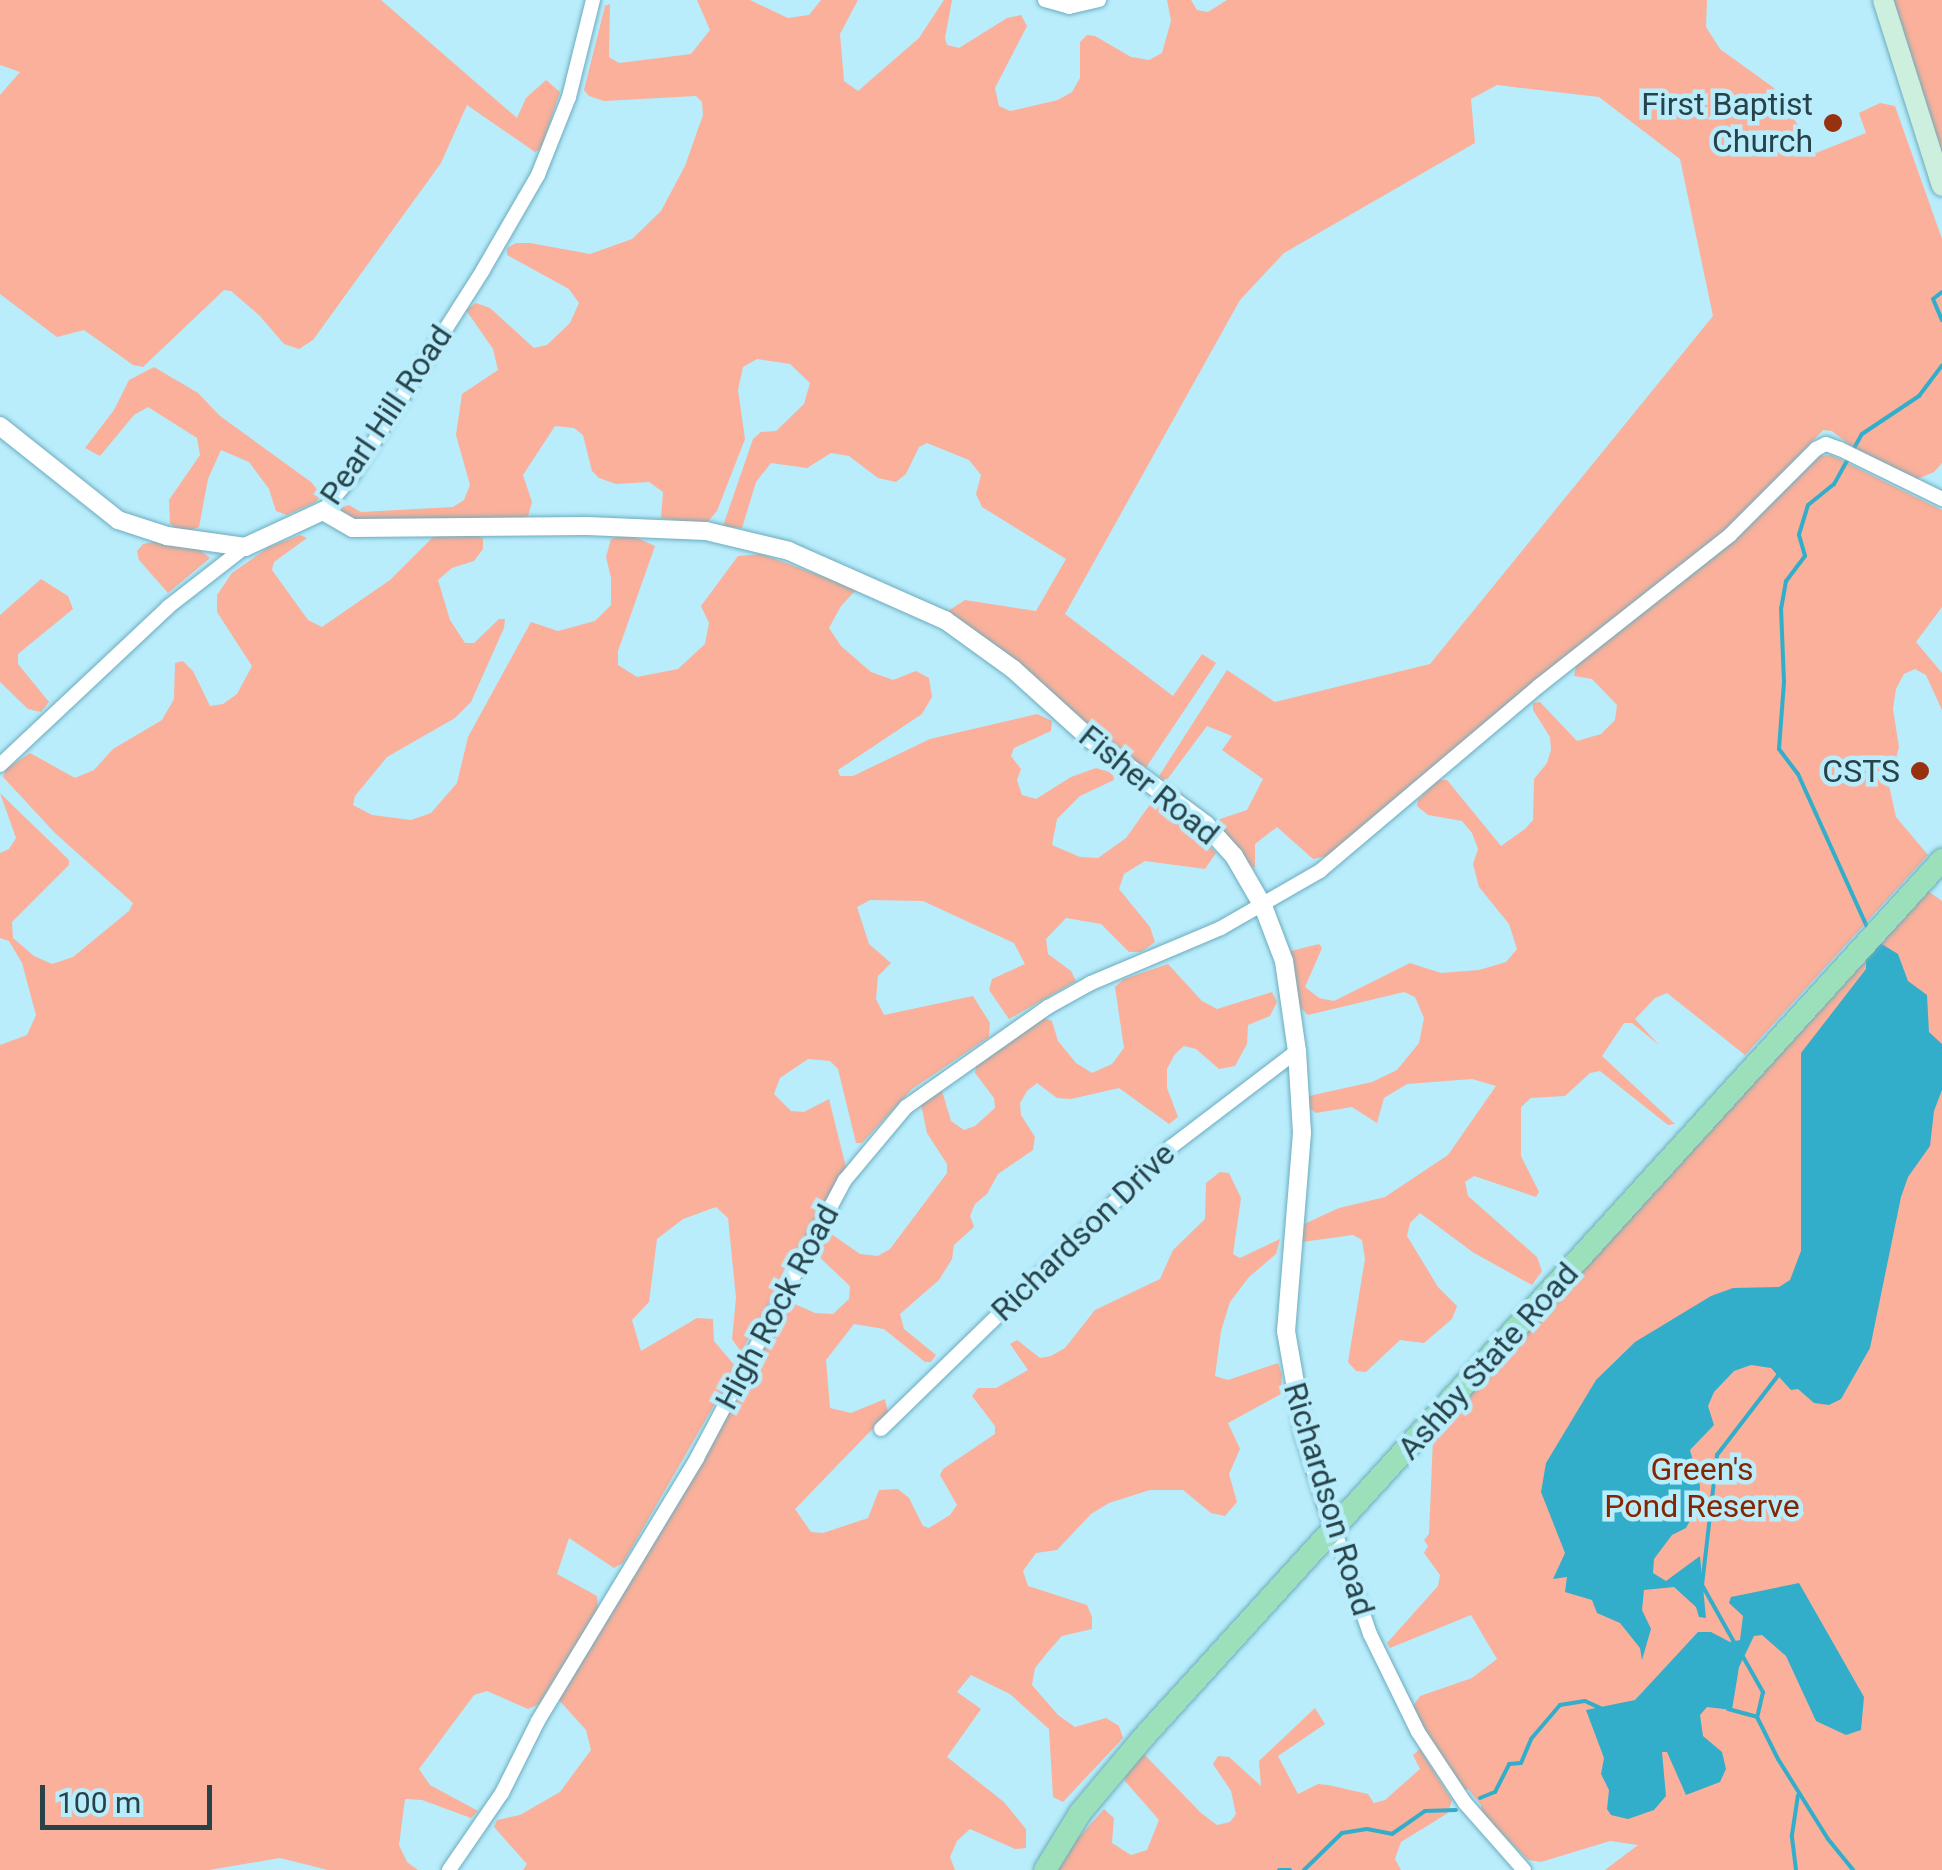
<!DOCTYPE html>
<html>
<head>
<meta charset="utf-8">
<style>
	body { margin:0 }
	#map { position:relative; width:1942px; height:1870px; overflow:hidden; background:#b9edfc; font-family:Roboto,sans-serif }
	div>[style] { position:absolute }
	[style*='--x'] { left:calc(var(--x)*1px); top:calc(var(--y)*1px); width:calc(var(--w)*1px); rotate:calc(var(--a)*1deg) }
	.green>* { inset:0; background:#fab09a }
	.water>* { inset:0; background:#32aecb }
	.stream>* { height:4px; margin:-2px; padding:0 2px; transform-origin:2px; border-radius:2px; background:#32aecb }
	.roads { filter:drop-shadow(0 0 2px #6cacbe) drop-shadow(0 0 2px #6cacbe) }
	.minor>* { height:14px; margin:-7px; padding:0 7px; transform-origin:7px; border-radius:7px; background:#fff }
	.tertiary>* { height:18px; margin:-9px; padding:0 9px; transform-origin:9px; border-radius:9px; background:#fff }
	.secondary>* { height:20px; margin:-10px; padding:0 10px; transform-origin:10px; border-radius:10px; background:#cdefdd }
	.primary>* { height:22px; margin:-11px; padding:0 11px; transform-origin:11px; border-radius:11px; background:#9bdfbb }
	.dots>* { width:28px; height:28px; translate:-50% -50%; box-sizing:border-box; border:5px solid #b9edfc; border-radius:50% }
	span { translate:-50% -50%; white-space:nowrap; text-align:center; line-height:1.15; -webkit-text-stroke:9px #b9edfc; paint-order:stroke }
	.poi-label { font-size:32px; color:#274249 }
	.right { translate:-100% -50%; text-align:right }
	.street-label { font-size:32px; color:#274249 }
	.park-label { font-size:32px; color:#852601 }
	.scale { position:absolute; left:40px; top:1785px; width:172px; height:45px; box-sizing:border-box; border:5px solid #274249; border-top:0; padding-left:12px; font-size:30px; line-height:35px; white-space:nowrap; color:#274249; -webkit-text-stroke:8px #b9edfc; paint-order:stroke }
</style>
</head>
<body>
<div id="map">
	<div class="green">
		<div style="clip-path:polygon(0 0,381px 0,517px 118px,526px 98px,546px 80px,560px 92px,541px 149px,535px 152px,467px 105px,441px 163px,313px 340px,299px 349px,284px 344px,259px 315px,231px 291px,224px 290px,143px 367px,133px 365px,84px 330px,57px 337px,0 294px,0 95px,20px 72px,0 65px)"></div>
		<div style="clip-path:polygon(697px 0,750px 0,788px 18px,809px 15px,821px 0,858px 0,840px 34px,844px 81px,858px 91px,919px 38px,944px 0,952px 0,945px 38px,947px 45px,959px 48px,1007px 18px,1021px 15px,1027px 26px,995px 88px,999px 106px,1010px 111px,1058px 100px,1072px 92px,1080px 78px,1080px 42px,1087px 35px,1095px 36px,1131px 57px,1149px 60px,1162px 53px,1171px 21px,1167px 0,1191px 0,1197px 10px,1208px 12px,1227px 0,1707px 0,1706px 27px,1720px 49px,1774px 88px,1816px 153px,1866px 133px,1859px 113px,1880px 103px,1895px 106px,1942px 239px,1942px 463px,1934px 472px,1915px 480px,1860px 453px,1832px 431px,1823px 430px,1746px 513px,1336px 854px,1313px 859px,1277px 827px,1255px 844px,1255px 868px,1245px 864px,1217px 825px,1220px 819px,1247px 810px,1263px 779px,1222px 750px,1232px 736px,1207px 726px,1166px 781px,1159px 776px,1227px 670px,1275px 702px,1430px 664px,1713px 316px,1680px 159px,1599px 97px,1497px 85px,1471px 99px,1475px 143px,1284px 253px,1240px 300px,1065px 614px,1173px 696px,1202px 654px,1216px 663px,1145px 769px,1141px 770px,955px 620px,948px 611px,965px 600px,1036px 611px,1066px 559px,982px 507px,976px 494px,981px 475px,969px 460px,927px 443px,919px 447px,906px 474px,896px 482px,878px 478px,849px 456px,831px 453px,807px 468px,771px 463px,756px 482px,742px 528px,723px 526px,753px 439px,761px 432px,776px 431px,804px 404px,810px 383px,790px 364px,757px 359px,743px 367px,738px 390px,745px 439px,717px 511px,705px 525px,661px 518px,663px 492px,649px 482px,616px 484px,599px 478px,592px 471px,583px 435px,574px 428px,555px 426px,523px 475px,532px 502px,528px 516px,522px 520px,360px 524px,341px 515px,340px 508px,349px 505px,361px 512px,453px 507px,464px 500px,470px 485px,456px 435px,462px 394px,498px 370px,493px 349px,466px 310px,476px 303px,490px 308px,534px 348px,547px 345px,570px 323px,579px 303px,569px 289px,507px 255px,507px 248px,516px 243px,530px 243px,590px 254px,632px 239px,661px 211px,685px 166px,703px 115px,702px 102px,696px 96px,604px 101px,589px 96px,584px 90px,605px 6px,610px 4px,609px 57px,619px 63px,691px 54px,710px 30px)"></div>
		<div style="clip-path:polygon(1891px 0,1942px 0,1942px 155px)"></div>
		<div style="clip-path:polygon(154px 367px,198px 393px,220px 416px,311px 482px,321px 494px,316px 502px,287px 515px,276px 511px,269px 489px,249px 462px,221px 450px,208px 479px,199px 527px,183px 533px,170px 524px,169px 500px,200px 455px,197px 438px,148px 407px,134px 415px,100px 456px,85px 448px,114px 410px,129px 380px)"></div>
		<div style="clip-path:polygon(1831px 455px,1942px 510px,1942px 607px,1916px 642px,1942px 673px,1942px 710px,1926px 675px,1915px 669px,1904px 674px,1896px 689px,1893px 709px,1899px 747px,1889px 785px,1896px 817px,1928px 855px,1745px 1055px,1667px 993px,1655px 998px,1635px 1019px,1659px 1045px,1632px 1023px,1624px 1023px,1602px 1056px,1675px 1124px,1668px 1125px,1600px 1071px,1590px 1073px,1565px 1096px,1531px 1098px,1521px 1107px,1521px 1156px,1539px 1192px,1536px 1197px,1474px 1176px,1465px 1182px,1468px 1196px,1537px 1257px,1542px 1271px,1532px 1285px,1474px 1253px,1420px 1213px,1410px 1223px,1407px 1236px,1438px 1287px,1457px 1306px,1452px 1319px,1424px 1343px,1400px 1340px,1366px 1372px,1356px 1371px,1348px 1362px,1365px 1259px,1362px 1240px,1353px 1235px,1302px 1242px,1302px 1225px,1339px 1208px,1385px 1197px,1448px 1155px,1496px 1086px,1472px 1079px,1407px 1084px,1384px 1098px,1377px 1123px,1352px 1107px,1316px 1113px,1307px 1106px,1309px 1096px,1372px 1082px,1397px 1070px,1419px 1043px,1424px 1018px,1415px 997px,1404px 992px,1308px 1015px,1296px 1003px,1287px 952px,1319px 944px,1322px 948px,1305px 987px,1319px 998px,1334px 1001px,1410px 963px,1441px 973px,1479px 970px,1506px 962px,1517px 949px,1509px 924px,1479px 887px,1473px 864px,1478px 849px,1472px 833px,1462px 821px,1428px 815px,1417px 806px,1418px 800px,1438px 780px,1447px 780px,1501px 846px,1525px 829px,1533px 820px,1534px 779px,1547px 763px,1551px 750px,1550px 737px,1533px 710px,1533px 703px,1540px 702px,1577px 741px,1601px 734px,1615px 720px,1617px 705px,1592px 679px,1574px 676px,1576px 666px,1733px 541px,1820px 456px)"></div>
		<div style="clip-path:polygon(471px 534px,483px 538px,483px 549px,474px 561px,452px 568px,438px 580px,450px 620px,465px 643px,474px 643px,499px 619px,505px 619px,504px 628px,471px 702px,455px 718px,387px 757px,355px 796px,353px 805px,372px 815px,411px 820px,431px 813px,457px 783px,468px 737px,531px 622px,558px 631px,595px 621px,611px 605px,611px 578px,606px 557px,611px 539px,628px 534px,655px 546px,618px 651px,618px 665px,637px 677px,678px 669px,705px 644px,709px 623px,701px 606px,738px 556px,761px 554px,857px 589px,841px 606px,829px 628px,841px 646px,871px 672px,893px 680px,916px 671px,929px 678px,932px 697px,922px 714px,838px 770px,840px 776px,853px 776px,930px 739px,1037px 714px,1052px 721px,1051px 731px,1014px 748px,1011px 756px,1021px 769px,1017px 780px,1022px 795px,1036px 799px,1071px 777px,1096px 768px,1113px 773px,1114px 780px,1080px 796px,1057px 819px,1052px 845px,1080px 857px,1098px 858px,1126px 838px,1151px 803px,1162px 804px,1187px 822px,1216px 853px,1205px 869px,1145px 861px,1124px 874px,1119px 889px,1150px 927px,1155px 942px,1141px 952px,1129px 952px,1101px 924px,1066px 918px,1046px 939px,1048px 954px,1071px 971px,1076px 981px,1009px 1019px,989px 990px,992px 979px,1025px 964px,1014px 943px,923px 901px,870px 900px,857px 907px,869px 944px,891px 963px,878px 976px,876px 999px,884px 1015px,973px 996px,990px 1023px,989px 1037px,912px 1089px,862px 1143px,856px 1143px,838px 1069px,830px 1061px,808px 1059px,780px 1078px,774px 1094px,791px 1111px,804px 1112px,829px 1099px,846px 1167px,741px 1352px,732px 1339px,736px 1298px,728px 1218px,716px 1207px,683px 1219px,657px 1239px,649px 1302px,632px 1320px,641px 1351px,697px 1318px,713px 1319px,714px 1341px,736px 1367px,623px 1563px,614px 1568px,569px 1538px,557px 1574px,597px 1596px,598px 1609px,539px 1704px,528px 1709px,487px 1691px,474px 1695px,419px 1769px,430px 1785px,478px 1811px,471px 1818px,422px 1800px,405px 1799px,399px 1845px,407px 1862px,418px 1870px,328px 1870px,280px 1858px,209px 1870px,0 1870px,0 1045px,27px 1035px,36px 1015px,22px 963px,9px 941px,0 938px,0 853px,9px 849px,16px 838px,0 793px,69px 860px,69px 865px,12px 922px,13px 938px,34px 956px,52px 964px,73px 957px,129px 911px,133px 903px,55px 833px,3px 777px,6px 769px,30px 753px,75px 778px,94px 770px,113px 749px,162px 720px,174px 699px,175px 663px,183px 661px,193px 671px,210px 706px,223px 704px,237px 694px,252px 666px,217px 612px,217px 595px,232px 573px,269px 547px,300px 535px,307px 538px,274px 562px,272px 570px,308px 620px,322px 627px,390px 580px,435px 535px)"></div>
		<div style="clip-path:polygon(153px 542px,196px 547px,210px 558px,168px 593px,139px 560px,137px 551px,143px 544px)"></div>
		<div style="clip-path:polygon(41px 579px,68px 596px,73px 609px,18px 654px,18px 664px,49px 702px,41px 712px,28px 709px,0 682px,0 615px)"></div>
		<div style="clip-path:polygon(1928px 891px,1942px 901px,1942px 1870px,1605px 1870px,1638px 1845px,1610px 1841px,1541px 1862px,1528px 1860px,1481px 1812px,1481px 1805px,1468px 1789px,1462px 1791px,1442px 1763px,1413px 1706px,1420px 1696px,1472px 1678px,1497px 1659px,1471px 1615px,1390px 1648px,1387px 1643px,1438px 1586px,1440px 1575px,1424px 1553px,1428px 1546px,1424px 1540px,1429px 1534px,1433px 1439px,1428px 1433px)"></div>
		<div style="clip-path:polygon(1168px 964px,1202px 1001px,1217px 1009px,1272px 992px,1277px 1002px,1270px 1016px,1248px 1025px,1247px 1044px,1235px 1066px,1219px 1069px,1196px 1049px,1184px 1046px,1175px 1054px,1167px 1069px,1167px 1088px,1178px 1117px,1169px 1124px,1119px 1088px,1071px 1099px,1057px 1098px,1037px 1083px,1027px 1091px,1020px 1103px,1021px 1115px,1035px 1137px,1033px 1150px,998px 1174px,987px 1194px,975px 1204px,970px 1216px,974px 1227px,954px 1245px,952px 1259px,939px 1280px,900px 1314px,904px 1329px,936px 1355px,931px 1362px,925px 1362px,884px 1329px,854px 1324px,826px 1360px,830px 1408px,851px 1413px,885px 1399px,888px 1413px,795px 1509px,811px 1532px,823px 1533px,868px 1518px,879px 1490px,898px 1489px,909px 1498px,923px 1526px,929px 1528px,950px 1515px,957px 1505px,940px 1475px,943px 1469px,995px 1434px,995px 1426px,972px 1396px,978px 1388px,996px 1388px,1028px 1370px,1010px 1344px,1017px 1340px,1040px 1358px,1051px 1356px,1065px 1348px,1095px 1310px,1160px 1279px,1173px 1250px,1205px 1219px,1206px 1183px,1220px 1172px,1229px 1173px,1241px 1198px,1233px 1254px,1240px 1258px,1280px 1239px,1276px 1254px,1249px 1277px,1230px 1302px,1221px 1331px,1215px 1376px,1228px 1380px,1278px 1363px,1282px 1374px,1281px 1394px,1228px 1423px,1240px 1449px,1229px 1474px,1237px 1502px,1225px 1516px,1211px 1513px,1183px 1490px,1150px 1490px,1109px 1503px,1091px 1514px,1057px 1550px,1036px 1553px,1023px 1571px,1028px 1586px,1087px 1605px,1092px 1617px,1092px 1629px,1062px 1636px,1047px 1653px,1035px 1668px,1032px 1685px,1058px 1715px,1075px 1727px,1106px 1718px,1119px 1726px,1123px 1738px,1063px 1802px,1053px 1797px,1049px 1729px,1010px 1694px,971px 1675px,957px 1692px,981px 1709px,947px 1757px,1004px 1802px,1026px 1829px,1026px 1848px,1015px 1849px,970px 1829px,957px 1841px,950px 1857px,955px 1870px,523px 1870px,527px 1864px,494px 1827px,497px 1820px,520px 1815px,560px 1792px,591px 1750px,586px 1730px,558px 1699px,788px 1301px,815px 1313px,833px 1314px,849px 1299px,850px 1286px,815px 1253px,827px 1231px,860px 1254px,878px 1256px,890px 1249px,947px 1173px,947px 1164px,927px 1133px,921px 1104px,942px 1091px,951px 1121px,964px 1130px,975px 1126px,995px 1108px,994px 1098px,975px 1073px,976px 1066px,1044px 1018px,1052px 1021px,1058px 1041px,1076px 1063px,1092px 1073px,1112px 1064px,1124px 1048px,1115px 987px,1124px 979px)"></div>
		<div style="clip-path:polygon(1315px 1708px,1325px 1724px,1278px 1756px,1298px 1794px,1318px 1784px,1328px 1785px,1368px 1794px,1374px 1803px,1385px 1800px,1420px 1769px,1413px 1755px,1420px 1749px,1452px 1800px,1448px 1813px,1401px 1842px,1395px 1859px,1401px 1870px,1056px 1870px,1063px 1855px,1104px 1809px,1114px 1818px,1112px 1843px,1131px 1855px,1147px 1850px,1159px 1820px,1125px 1781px,1123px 1766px,1141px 1751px,1201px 1813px,1217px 1825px,1230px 1822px,1236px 1814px,1231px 1791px,1213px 1764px,1218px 1756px,1229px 1757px,1261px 1786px,1259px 1761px)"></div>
	</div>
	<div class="water">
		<div style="clip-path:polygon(1880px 943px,1898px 954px,1908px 981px,1927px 995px,1929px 1032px,1942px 1044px,1942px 1090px,1934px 1111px,1930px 1146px,1908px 1177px,1901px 1197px,1870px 1348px,1841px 1399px,1829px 1405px,1814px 1403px,1798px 1389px,1791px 1390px,1771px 1368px,1751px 1365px,1734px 1371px,1714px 1392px,1708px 1406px,1714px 1425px,1690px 1450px,1700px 1486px,1699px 1504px,1686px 1528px,1672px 1535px,1654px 1559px,1653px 1573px,1666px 1581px,1700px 1556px,1706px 1618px,1699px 1617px,1696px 1607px,1674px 1587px,1644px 1590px,1642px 1610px,1651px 1629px,1642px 1660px,1640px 1648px,1620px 1623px,1597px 1613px,1592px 1600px,1565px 1592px,1567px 1577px,1553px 1579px,1565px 1553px,1541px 1492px,1546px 1463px,1596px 1380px,1635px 1342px,1711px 1296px,1733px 1288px,1779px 1287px,1790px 1280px,1801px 1251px,1801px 1053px,1866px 969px,1866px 959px)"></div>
		<div style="clip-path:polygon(1799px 1583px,1864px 1697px,1861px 1730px,1846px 1735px,1816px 1721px,1786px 1656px,1762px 1635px,1754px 1636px,1739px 1667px,1732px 1710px,1707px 1707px,1700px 1715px,1703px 1736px,1722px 1752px,1726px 1769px,1720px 1782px,1686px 1795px,1667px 1752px,1662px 1752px,1666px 1796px,1654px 1810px,1628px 1819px,1611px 1815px,1607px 1809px,1609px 1790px,1601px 1774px,1604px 1758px,1586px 1710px,1635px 1700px,1698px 1632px,1711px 1632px,1730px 1642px,1740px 1640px,1743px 1616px,1729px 1603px,1731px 1597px)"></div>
	</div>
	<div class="stream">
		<div style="--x:1942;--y:292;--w:11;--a:142"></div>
		<div style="--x:1933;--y:299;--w:23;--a:67"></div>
		<div style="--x:1853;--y:450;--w:18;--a:-61"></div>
		<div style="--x:1862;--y:434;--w:69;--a:-33.7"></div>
		<div style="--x:1919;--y:396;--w:38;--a:-53"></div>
		<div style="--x:1848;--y:459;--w:29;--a:119"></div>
		<div style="--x:1834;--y:484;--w:33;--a:141"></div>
		<div style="--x:1808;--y:505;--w:31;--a:107"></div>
		<div style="--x:1799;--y:535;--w:22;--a:74"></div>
		<div style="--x:1805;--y:556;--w:31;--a:127"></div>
		<div style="--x:1786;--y:581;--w:27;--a:100"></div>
		<div style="--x:1781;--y:608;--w:74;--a:87.7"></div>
		<div style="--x:1784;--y:682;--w:67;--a:94.3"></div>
		<div style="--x:1779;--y:749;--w:31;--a:53"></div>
		<div style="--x:1798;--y:774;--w:168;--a:65.7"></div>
		<div style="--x:1734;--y:1642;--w:65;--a:-119.3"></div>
		<div style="--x:1702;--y:1585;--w:131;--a:-83.4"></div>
		<div style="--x:1717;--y:1455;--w:103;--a:-52.5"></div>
		<div style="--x:1742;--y:1655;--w:43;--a:60.4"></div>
		<div style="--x:1763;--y:1692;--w:26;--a:103"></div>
		<div style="--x:1757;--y:1717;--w:47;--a:63.4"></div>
		<div style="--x:1778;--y:1759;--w:94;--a:58"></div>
		<div style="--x:1828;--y:1839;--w:40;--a:51"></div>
		<div style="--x:1728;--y:1709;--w:30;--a:15"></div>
		<div style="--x:1480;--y:1798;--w:16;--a:-22"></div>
		<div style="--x:1495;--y:1792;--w:31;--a:-63"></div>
		<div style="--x:1509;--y:1764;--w:12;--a:-5"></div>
		<div style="--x:1521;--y:1763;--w:26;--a:-67"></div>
		<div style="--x:1531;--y:1739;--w:45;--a:-49.5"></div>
		<div style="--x:1560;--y:1705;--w:25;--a:-9"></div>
		<div style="--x:1585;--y:1701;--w:17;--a:25"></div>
		<div style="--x:1279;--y:1870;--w:11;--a:0"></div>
		<div style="--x:1304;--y:1870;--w:53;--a:-44.2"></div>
		<div style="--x:1342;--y:1833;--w:25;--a:-9"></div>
		<div style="--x:1367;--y:1829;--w:25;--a:11"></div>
		<div style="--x:1392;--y:1834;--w:40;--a:-34.9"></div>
		<div style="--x:1425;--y:1811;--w:31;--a:-2"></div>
		<div style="--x:1796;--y:1870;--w:35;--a:-97"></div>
		<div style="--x:1792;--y:1835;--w:40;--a:-81.5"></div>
	</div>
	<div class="roads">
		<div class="minor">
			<div style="--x:1045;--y:0;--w:25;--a:16"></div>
			<div style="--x:1069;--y:7;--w:31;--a:-13"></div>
			<div style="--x:323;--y:511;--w:45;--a:-50.4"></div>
			<div style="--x:352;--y:476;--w:244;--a:-57.5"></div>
			<div style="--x:483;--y:270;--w:110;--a:-59.9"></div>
			<div style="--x:538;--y:175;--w:84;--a:-68.3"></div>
			<div style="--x:569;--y:97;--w:100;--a:-76.1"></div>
			<div style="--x:0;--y:765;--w:231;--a:-43.2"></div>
			<div style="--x:168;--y:607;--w:98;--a:-37.9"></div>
			<div style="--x:881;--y:1429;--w:405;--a:-44.2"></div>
			<div style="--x:1171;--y:1147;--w:158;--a:-37.3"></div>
			<div style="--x:1334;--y:1529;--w:111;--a:71.1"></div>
			<div style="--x:1370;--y:1634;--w:109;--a:63.9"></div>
			<div style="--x:1418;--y:1732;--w:85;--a:56.5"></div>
			<div style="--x:1465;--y:1803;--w:89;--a:48.6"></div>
			<div style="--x:449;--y:1870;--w:93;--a:-55.5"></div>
			<div style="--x:502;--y:1793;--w:80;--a:-63.4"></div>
			<div style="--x:538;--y:1721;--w:307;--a:-58.8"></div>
			<div style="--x:697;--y:1458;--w:315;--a:-62"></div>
			<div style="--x:845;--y:1180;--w:95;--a:-50.1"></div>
			<div style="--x:906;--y:1107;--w:174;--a:-35.2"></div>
			<div style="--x:1048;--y:1007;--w:49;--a:-29.2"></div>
			<div style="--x:1091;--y:983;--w:141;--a:-22.9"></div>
			<div style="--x:1221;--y:928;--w:114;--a:-29.9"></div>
			<div style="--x:1320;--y:871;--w:287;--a:-40.2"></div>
			<div style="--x:1539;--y:686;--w:243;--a:-38.3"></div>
			<div style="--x:1730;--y:535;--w:122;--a:-45"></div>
			<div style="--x:1816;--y:449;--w:11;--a:-27"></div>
			<div style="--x:1826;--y:444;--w:15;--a:20"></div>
			<div style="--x:1840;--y:449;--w:114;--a:26.1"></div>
		</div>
		<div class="tertiary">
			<div style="--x:0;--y:426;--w:151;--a:38.5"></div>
			<div style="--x:118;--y:520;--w:52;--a:18.1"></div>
			<div style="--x:167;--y:536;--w:79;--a:8"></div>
			<div style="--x:245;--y:547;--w:86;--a:-24.8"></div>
			<div style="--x:323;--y:511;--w:34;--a:30"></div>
			<div style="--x:353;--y:528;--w:234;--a:-0.5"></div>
			<div style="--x:587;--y:526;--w:119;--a:2.4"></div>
			<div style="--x:706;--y:531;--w:85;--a:13.5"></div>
			<div style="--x:789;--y:551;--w:171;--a:23.9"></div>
			<div style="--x:945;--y:620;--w:84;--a:35.8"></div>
			<div style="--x:1013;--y:669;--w:103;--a:42.2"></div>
			<div style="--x:1089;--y:738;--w:146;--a:36.6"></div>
			<div style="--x:1206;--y:825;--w:42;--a:47.9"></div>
			<div style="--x:1234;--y:856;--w:58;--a:59.9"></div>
			<div style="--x:1263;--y:906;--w:59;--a:69.1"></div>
			<div style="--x:1284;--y:961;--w:91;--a:81.8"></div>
			<div style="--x:1297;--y:1051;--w:82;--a:86.5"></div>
			<div style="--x:1302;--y:1133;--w:199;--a:94.6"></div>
			<div style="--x:1286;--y:1331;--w:105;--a:80.1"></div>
			<div style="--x:1304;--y:1434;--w:100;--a:72.5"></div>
		</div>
		<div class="secondary">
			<div style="--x:1883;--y:0;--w:195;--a:72.4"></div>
		</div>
		<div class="primary">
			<div style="--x:1045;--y:1870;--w:67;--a:-58.4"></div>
			<div style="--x:1080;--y:1813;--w:97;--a:-50"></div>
			<div style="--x:1142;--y:1739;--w:1189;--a:-47.69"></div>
		</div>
	</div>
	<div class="dots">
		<div style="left:1833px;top:123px;background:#98310d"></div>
		<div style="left:1920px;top:771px;background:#98310d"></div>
	</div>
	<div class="poi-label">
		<span class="right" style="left:1813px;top:123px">First Baptist<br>Church</span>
		<span class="right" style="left:1900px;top:771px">CSTS</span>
	</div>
	<div class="street-label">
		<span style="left:386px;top:415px;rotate:-56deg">Pearl Hill Road</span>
		<span style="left:1149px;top:785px;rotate:39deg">Fisher Road</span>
		<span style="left:1083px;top:1232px;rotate:-44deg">Richardson Drive</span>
		<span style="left:777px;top:1307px;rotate:-62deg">High Rock Road</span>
		<span style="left:1488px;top:1361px;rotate:-48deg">Ashby State Road</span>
		<span style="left:1329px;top:1499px;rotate:73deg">Richardson Road</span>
	</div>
	<div class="park-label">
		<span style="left:1702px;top:1488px">Green's<br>Pond Reserve</span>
	</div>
	<div class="scale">100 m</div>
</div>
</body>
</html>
